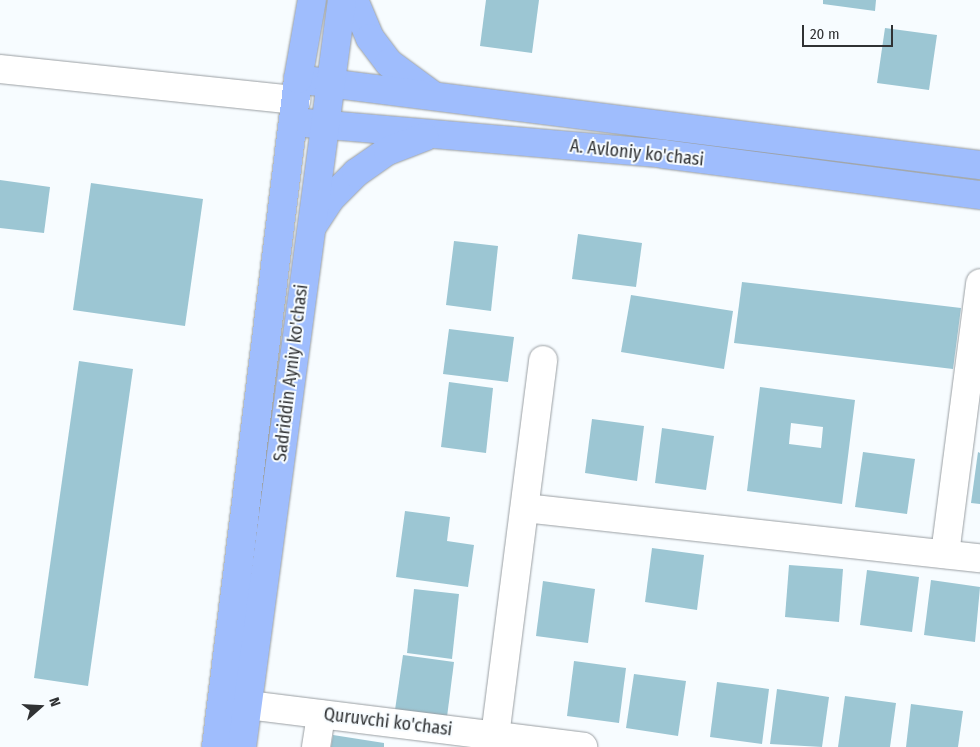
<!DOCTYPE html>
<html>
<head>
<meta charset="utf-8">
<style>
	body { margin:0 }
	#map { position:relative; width:980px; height:747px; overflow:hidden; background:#f7fcff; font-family:"Fira Sans Condensed",sans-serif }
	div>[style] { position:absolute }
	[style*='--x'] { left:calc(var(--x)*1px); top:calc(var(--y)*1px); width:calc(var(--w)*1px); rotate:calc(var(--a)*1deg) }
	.building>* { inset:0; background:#9cc6d3 }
	.roads { filter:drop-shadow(0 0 1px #9a9fa3) drop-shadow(0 0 1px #9a9fa3) }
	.minor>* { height:28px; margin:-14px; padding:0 14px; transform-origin:14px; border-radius:14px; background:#fff }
	.major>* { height:28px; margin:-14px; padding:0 14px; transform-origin:14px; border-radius:14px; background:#9fbdfd }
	span { translate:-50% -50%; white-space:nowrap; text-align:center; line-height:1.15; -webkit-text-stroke:4px #f7fcff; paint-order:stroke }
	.street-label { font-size:18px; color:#303234 }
	.north { position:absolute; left:15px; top:682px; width:50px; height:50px; -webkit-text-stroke:4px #f7fcff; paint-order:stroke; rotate:71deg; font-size:14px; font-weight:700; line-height:20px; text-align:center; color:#303234 }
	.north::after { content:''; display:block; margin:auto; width:18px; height:22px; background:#303234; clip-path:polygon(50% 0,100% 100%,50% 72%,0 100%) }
	.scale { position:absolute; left:802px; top:25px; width:91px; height:22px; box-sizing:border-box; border:2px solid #303234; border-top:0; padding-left:6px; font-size:15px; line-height:18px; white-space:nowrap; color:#303234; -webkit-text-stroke:4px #f7fcff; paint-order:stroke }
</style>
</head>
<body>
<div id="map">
	<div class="building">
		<div style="clip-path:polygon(486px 0,539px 0,532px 53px,480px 46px)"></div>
		<div style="clip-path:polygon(823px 0,876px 0,875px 11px,823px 4px)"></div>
		<div style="clip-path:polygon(885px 28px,937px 35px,929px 90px,877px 83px)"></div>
		<div style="clip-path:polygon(0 180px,50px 187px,44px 233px,0 228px)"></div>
		<div style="clip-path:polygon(91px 183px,203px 199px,185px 326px,73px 310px)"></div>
		<div style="clip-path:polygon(578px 234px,642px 243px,636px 287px,572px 279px)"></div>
		<div style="clip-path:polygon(454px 241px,498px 246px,491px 311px,446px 305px)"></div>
		<div style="clip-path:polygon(742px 282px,961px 308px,953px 369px,734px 343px)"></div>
		<div style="clip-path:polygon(631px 295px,733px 311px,724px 369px,621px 352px)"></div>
		<div style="clip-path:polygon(449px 329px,514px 337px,508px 382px,443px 374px)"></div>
		<div style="clip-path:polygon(79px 361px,133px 369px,88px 686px,34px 678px)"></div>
		<div style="clip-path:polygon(449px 382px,493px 388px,486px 453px,441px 447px)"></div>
		<div style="clip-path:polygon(evenodd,760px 387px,855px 400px,842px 504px,747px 491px,760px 387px,791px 423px,823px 427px,821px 448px,789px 444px,791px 423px)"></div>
		<div style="clip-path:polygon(592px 419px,644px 426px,637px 481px,585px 473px)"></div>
		<div style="clip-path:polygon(662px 428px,714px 436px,706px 490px,655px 483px)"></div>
		<div style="clip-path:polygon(863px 452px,915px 459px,907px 514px,855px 507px)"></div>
		<div style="clip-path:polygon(978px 452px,980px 453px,980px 504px,971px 503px)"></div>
		<div style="clip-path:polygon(405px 511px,450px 517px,447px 541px,474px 545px,468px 587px,396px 577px)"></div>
		<div style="clip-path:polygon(652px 548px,704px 555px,697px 610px,645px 602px)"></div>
		<div style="clip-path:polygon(789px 565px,843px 569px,839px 622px,785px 617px)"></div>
		<div style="clip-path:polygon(867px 570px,919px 577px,912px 632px,860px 625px)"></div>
		<div style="clip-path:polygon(931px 580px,980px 587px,975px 642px,924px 635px)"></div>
		<div style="clip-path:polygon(543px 581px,595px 589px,588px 643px,536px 636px)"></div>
		<div style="clip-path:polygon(414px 589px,459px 594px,452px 659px,407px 653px)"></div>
		<div style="clip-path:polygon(403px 655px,454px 662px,447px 717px,395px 710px)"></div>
		<div style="clip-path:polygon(574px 661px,626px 668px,619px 723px,567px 716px)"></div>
		<div style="clip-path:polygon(634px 674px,686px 681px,678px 736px,626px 728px)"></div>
		<div style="clip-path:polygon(717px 682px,769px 689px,762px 744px,710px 737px)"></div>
		<div style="clip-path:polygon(777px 689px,829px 697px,822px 747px,770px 744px)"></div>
		<div style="clip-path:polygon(845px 696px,896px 703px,890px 747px,838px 747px)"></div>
		<div style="clip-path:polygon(911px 704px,963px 711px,958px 747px,906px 747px)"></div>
		<div style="clip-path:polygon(333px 735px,384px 743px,384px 747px,331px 747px)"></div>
	</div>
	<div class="roads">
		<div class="minor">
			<div style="--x:0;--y:69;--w:298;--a:6"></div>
			<div style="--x:525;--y:508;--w:458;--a:6.3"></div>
			<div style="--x:945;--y:554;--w:273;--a:-82.6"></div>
			<div style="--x:224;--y:702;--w:362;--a:7.1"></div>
			<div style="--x:495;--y:736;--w:379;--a:-82.7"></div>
			<div style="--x:316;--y:747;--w:33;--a:-81"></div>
		</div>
		<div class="major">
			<div style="--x:354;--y:0;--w:41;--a:67.2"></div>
			<div style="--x:370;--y:38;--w:31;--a:53"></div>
			<div style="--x:389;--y:63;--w:52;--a:36.4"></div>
			<div style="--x:312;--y:81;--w:673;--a:7.17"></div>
			<div style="--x:305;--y:123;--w:359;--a:4.9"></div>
			<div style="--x:663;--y:154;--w:320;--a:7.4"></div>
			<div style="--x:312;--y:227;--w:33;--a:-57"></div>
			<div style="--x:330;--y:199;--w:37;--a:-45"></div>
			<div style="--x:356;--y:173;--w:39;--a:-35"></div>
			<div style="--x:388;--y:151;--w:39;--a:-21"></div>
			<div style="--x:216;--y:747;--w:673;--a:-83"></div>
			<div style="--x:298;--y:79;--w:80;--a:-80"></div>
			<div style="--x:242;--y:747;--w:754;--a:-82.38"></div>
		</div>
	</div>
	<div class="street-label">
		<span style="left:637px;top:153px;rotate:6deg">A. Avloniy ko'chasi</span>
		<span style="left:291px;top:373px;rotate:-83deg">Sadriddin Ayniy ko'chasi</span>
		<span style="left:388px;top:722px;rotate:7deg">Quruvchi ko'chasi</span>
	</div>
	<div class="north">N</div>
	<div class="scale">20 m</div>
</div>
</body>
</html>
